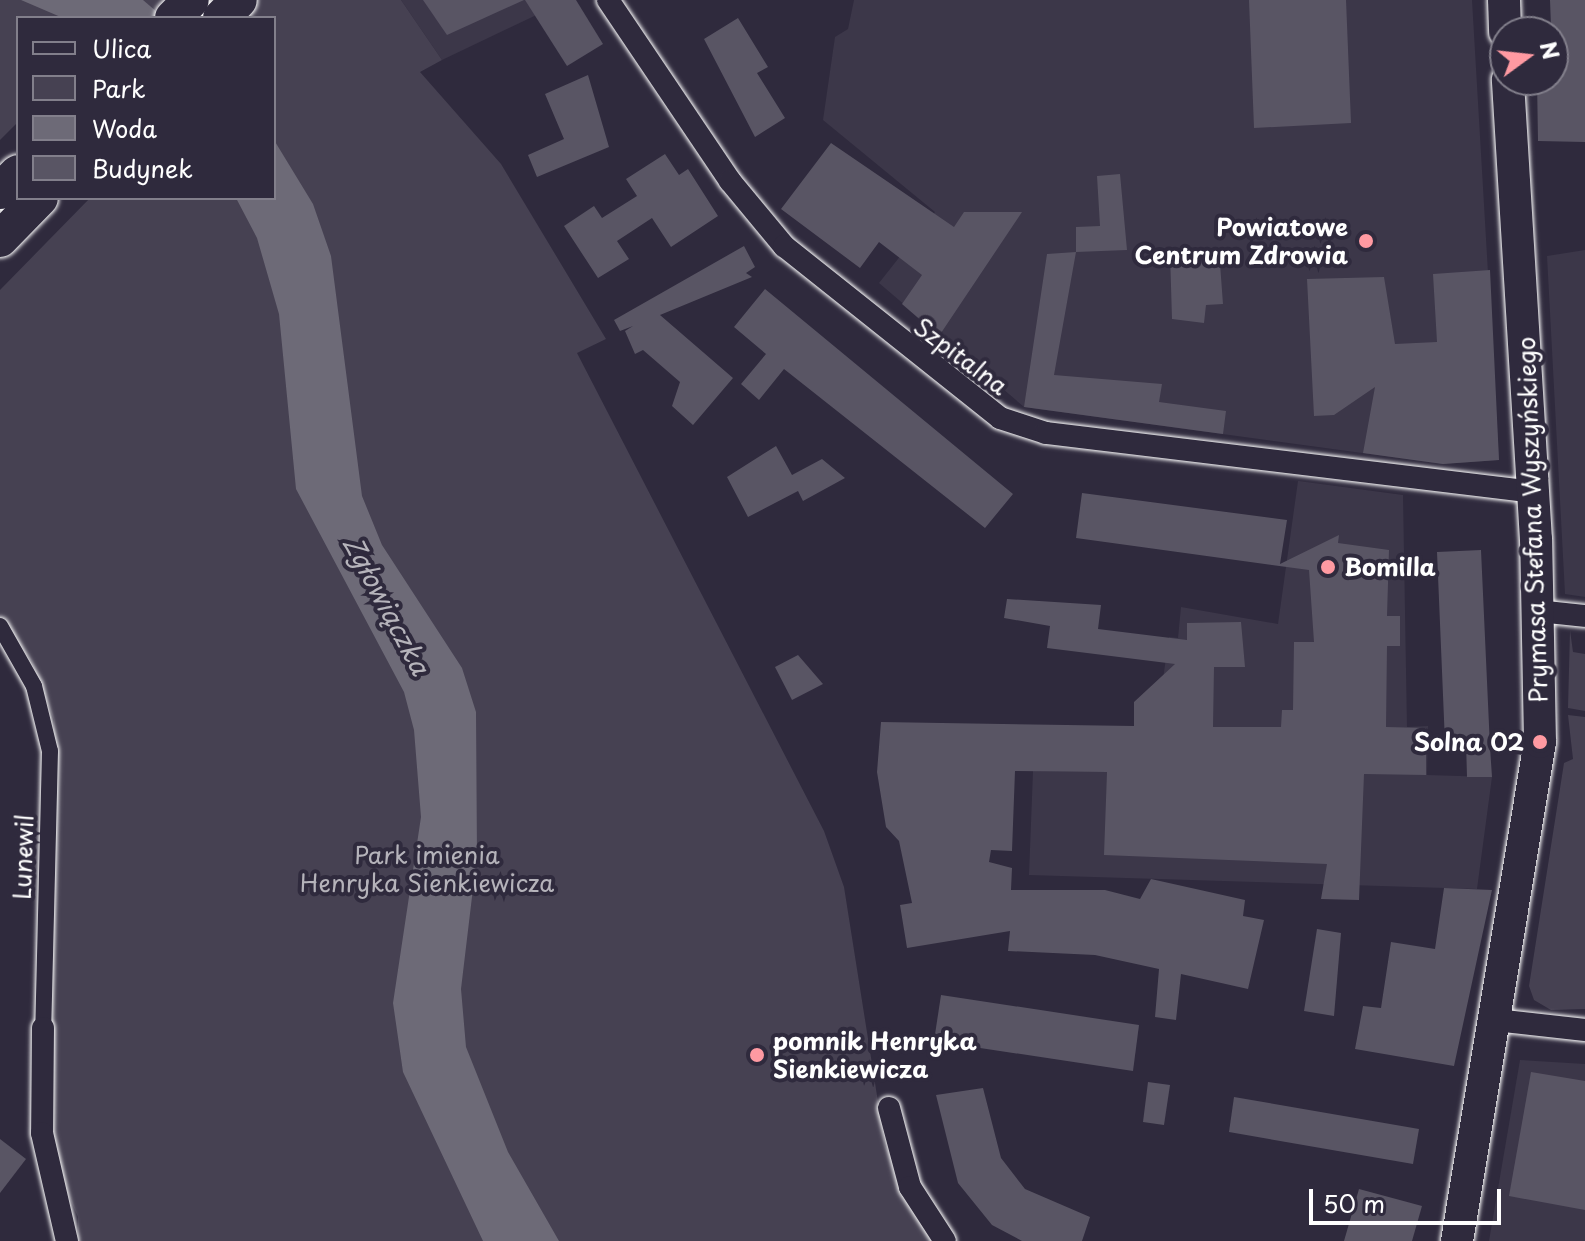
<!DOCTYPE html>
<html>
<head>
<meta charset="utf-8">
<style>
	body { margin:0 }
	#map { position:relative; width:1585px; height:1241px; overflow:hidden; background:#2f2a3d; font-family:"Playpen Sans",sans-serif }
	div>[style] { position:absolute }
	[style*='--x'] { left:calc(var(--x)*1px); top:calc(var(--y)*1px); width:calc(var(--w)*1px); rotate:calc(var(--a)*1deg) }
	.built>* { inset:0; background:#3c3749 }
	.green>* { inset:0; background:#464152 }
	.water>* { inset:0; background:#6d6a77 }
	.building>* { inset:0; background:#595564 }
	.roads { filter:drop-shadow(0 0 2px #fff) drop-shadow(0 0 2px #fff) }
	.pedestrian>* { height:16px; margin:-8px; padding:0 8px; transform-origin:8px; border-radius:8px; background:#2f2a3d }
	.minor>* { height:22px; margin:-11px; padding:0 11px; transform-origin:11px; border-radius:11px; background:#2f2a3d }
	.secondary>* { height:32px; margin:-16px; padding:0 16px; transform-origin:16px; border-radius:16px; background:#2f2a3d }
	.primary>* { height:36px; margin:-18px; padding:0 18px; transform-origin:18px; border-radius:18px; background:#2f2a3d }
	.dots>* { width:22px; height:22px; translate:-50% -50%; box-sizing:border-box; border:4px solid #2f2a3d; border-radius:50% }
	span { translate:-50% -50%; white-space:nowrap; text-align:center; line-height:1.15; -webkit-text-stroke:8px #2f2a3d; paint-order:stroke }
	.poi-label { font-size:24px; color:#fff; font-weight:700 }
	.right { translate:-100% -50%; text-align:right }
	.left { translate:0 -50%; text-align:left }
	.street-label { font-size:24px; color:#fff }
	.park-label { font-size:24px; color:#b5b3ba }
	.water-label { font-size:26px; color:#b6b4bb; font-style:italic }
	.legend { position:absolute; left:16px; top:16px; width:260px; height:184px; box-sizing:border-box; background:#2f2a3d; border:2px solid #827f8b; margin:0; padding:10px 14px; list-style:none; font-size:24px; color:#fff }
	.legend li { display:flex; align-items:center; gap:16px; height:40px }
	.legend b { width:40px; border:2px solid #827f8b }
	.north { position:absolute; left:1489px; top:16px; width:80px; height:80px; box-sizing:border-box; background:#2f2a3d; border:2px solid #827f8b; border-radius:50%; rotate:75deg; font-size:22px; font-weight:700; line-height:32px; text-align:center; color:#fff }
	.north::after { content:''; display:block; margin:auto; width:28px; height:36px; background:#ff9aa2; clip-path:polygon(50% 0,100% 100%,50% 72%,0 100%) }
	.scale { position:absolute; left:1309px; top:1189px; width:192px; height:36px; box-sizing:border-box; border:4px solid #fff; border-top:0; padding-left:10px; font-size:24px; line-height:28px; white-space:nowrap; color:#fff; -webkit-text-stroke:6px #2f2a3d; paint-order:stroke }
</style>
</head>
<body>
<div id="map">
	<div class="built">
		<div style="clip-path:polygon(401px 0,568px 0,442px 60px)"></div>
		<div style="clip-path:polygon(854px 0,1472px 0,1499px 460px,1443px 464px,1024px 407px,879px 283px,935px 212px,823px 120px,835px 37px,848px 29px)"></div>
		<div style="clip-path:polygon(1585px 250px,1585px 597px,1565px 594px,1547px 256px)"></div>
		<div style="clip-path:polygon(1298px 481px,1403px 495px,1407px 727px,1428px 726px,1427px 775px,1492px 777px,1477px 889px,1029px 875px,1033px 771px,1134px 772px,1161px 693px,1169px 637px,1178px 638px,1181px 607px,1278px 624px)"></div>
		<div style="clip-path:polygon(1520px 1060px,1585px 1064px,1585px 1241px,1489px 1241px)"></div>
	</div>
	<div class="green">
		<div style="clip-path:polygon(0 0,401px 0,442px 60px,420px 72px,501px 164px,606px 339px,577px 353px,824px 831px,844px 887px,885px 1146px,934px 1241px,78px 1241px,78px 1217px,57px 1169px,52px 1116px,54px 720px,32px 662px,0 617px,0 290px,90px 198px,274px 198px,274px 18px,18px 18px,18px 122px,0 140px)"></div>
		<div style="clip-path:polygon(1570px 630px,1573px 652px,1585px 654px,1585px 711px,1568px 708px)"></div>
		<div style="clip-path:polygon(1568px 715px,1585px 717px,1585px 1009px,1551px 1010px,1534px 1000px,1529px 986px,1564px 763px,1573px 759px)"></div>
	</div>
	<div class="water">
		<div style="clip-path:polygon(21px 0,143px 0,164px 18px,63px 18px)"></div>
		<div style="clip-path:polygon(274px 140px,313px 204px,331px 256px,362px 496px,382px 545px,462px 668px,476px 712px,477px 855px,461px 989px,466px 1047px,508px 1152px,559px 1241px,483px 1241px,403px 1072px,393px 1003px,421px 817px,414px 730px,404px 692px,296px 489px,279px 314px,257px 238px,236px 198px,274px 198px)"></div>
	</div>
	<div class="building">
		<div style="clip-path:polygon(423px 0,524px 0,447px 35px)"></div>
		<div style="clip-path:polygon(525px 0,576px 0,603px 44px,567px 66px)"></div>
		<div style="clip-path:polygon(1249px 0,1346px 0,1351px 123px,1254px 128px)"></div>
		<div style="clip-path:polygon(1550px 0,1585px 0,1585px 142px,1538px 141px,1537px 80px,1553px 80px)"></div>
		<div style="clip-path:polygon(738px 18px,768px 67px,757px 73px,785px 118px,755px 137px,704px 39px)"></div>
		<div style="clip-path:polygon(588px 75px,609px 147px,537px 177px,528px 155px,564px 139px,545px 94px)"></div>
		<div style="clip-path:polygon(831px 143px,954px 227px,964px 212px,1022px 212px,939px 336px,902px 304px,922px 275px,879px 242px,860px 268px,781px 209px)"></div>
		<div style="clip-path:polygon(665px 154px,679px 175px,688px 169px,718px 216px,671px 247px,652px 218px,617px 241px,629px 259px,598px 278px,564px 226px,594px 206px,602px 218px,637px 196px,626px 179px)"></div>
		<div style="clip-path:polygon(1120px 174px,1127px 250px,1076px 252px,1076px 227px,1100px 226px,1097px 176px)"></div>
		<div style="clip-path:polygon(744px 246px,755px 267px,746px 273px,752px 277px,660px 315px,733px 378px,693px 425px,672px 406px,680px 382px,643px 350px,635px 354px,625px 331px,633px 326px,620px 331px,614px 320px)"></div>
		<div style="clip-path:polygon(1219px 250px,1223px 304px,1206px 305px,1204px 323px,1172px 319px,1170px 253px)"></div>
		<div style="clip-path:polygon(1076px 252px,1054px 375px,1162px 384px,1159px 402px,1226px 411px,1223px 434px,1024px 407px,1047px 254px)"></div>
		<div style="clip-path:polygon(1490px 270px,1499px 460px,1443px 464px,1363px 453px,1375px 387px,1334px 415px,1314px 416px,1307px 279px,1384px 277px,1395px 344px,1437px 342px,1433px 274px)"></div>
		<div style="clip-path:polygon(765px 289px,1013px 494px,985px 528px,784px 369px,759px 400px,741px 384px,766px 354px,734px 327px)"></div>
		<div style="clip-path:polygon(776px 446px,792px 475px,822px 459px,845px 478px,803px 501px,798px 491px,748px 517px,727px 477px)"></div>
		<div style="clip-path:polygon(1082px 493px,1287px 520px,1280px 564px,1339px 535px,1338px 543px,1389px 550px,1387px 616px,1400px 616px,1400px 646px,1387px 646px,1386px 727px,1426px 728px,1426px 775px,1364px 774px,1359px 900px,1321px 899px,1327px 864px,1104px 855px,1107px 772px,1015px 771px,1012px 851px,991px 850px,989px 862px,1012px 868px,1011px 890px,1105px 890px,1140px 899px,1151px 879px,1245px 900px,1243px 916px,1264px 920px,1248px 989px,1181px 974px,1176px 1020px,1155px 1017px,1159px 969px,1095px 955px,1008px 951px,1010px 931px,907px 948px,900px 905px,912px 903px,899px 841px,886px 827px,877px 772px,881px 722px,1134px 726px,1134px 702px,1175px 664px,1047px 648px,1050px 626px,1004px 618px,1007px 599px,1101px 605px,1098px 629px,1187px 640px,1187px 623px,1241px 622px,1245px 667px,1214px 667px,1213px 727px,1281px 727px,1282px 710px,1293px 710px,1294px 642px,1314px 642px,1309px 570px,1076px 538px)"></div>
		<div style="clip-path:polygon(1481px 550px,1490px 747px,1492px 777px,1467px 777px,1466px 742px,1445px 743px,1437px 552px)"></div>
		<div style="clip-path:polygon(798px 655px,823px 684px,792px 700px,775px 667px)"></div>
		<div style="clip-path:polygon(1444px 888px,1492px 890px,1454px 1066px,1355px 1049px,1363px 1006px,1381px 1008px,1391px 942px,1435px 949px)"></div>
		<div style="clip-path:polygon(1317px 929px,1341px 933px,1334px 1016px,1304px 1011px)"></div>
		<div style="clip-path:polygon(941px 995px,1139px 1025px,1133px 1071px,934px 1041px)"></div>
		<div style="clip-path:polygon(1531px 1072px,1585px 1081px,1585px 1210px,1509px 1196px)"></div>
		<div style="clip-path:polygon(1148px 1082px,1170px 1085px,1164px 1125px,1143px 1122px)"></div>
		<div style="clip-path:polygon(983px 1088px,1001px 1158px,1025px 1189px,1090px 1217px,1082px 1241px,1022px 1241px,992px 1225px,958px 1183px,936px 1095px)"></div>
		<div style="clip-path:polygon(1234px 1097px,1419px 1129px,1413px 1164px,1229px 1132px)"></div>
		<div style="clip-path:polygon(0 1139px,26px 1159px,0 1193px)"></div>
		<div style="clip-path:polygon(1359px 1189px,1422px 1206px,1412px 1241px,1344px 1241px)"></div>
	</div>
	<div class="roads">
		<div class="pedestrian">
			<div style="--x:0;--y:626;--w:69;--a:60.5"></div>
			<div style="--x:34;--y:686;--w:67;--a:76.2"></div>
			<div style="--x:50;--y:751;--w:277;--a:91.4"></div>
		</div>
		<div class="minor">
			<div style="--x:608;--y:0;--w:218;--a:56"></div>
			<div style="--x:730;--y:181;--w:85;--a:50.3"></div>
			<div style="--x:784;--y:246;--w:276;--a:38.5"></div>
			<div style="--x:1000;--y:418;--w:48;--a:18.1"></div>
			<div style="--x:1046;--y:433;--w:490;--a:6.9"></div>
			<div style="--x:1538;--y:611;--w:47;--a:6.1"></div>
			<div style="--x:1495;--y:1020;--w:91;--a:6.3"></div>
			<div style="--x:43;--y:1028;--w:105;--a:90.5"></div>
			<div style="--x:42;--y:1133;--w:111;--a:77"></div>
			<div style="--x:889;--y:1108;--w:82;--a:75.1"></div>
			<div style="--x:910;--y:1187;--w:64;--a:57.1"></div>
		</div>
		<div class="secondary">
			<div style="--x:1504;--y:0;--w:32;--a:88"></div>
			<div style="--x:1457;--y:1241;--w:506;--a:-80.56"></div>
			<div style="--x:1540;--y:742;--w:202;--a:-91.1"></div>
			<div style="--x:1536;--y:540;--w:461;--a:-93.5"></div>
		</div>
		<div class="primary">
			<div style="--x:173;--y:18;--w:25;--a:-45"></div>
			<div style="--x:221;--y:18;--w:25;--a:-45"></div>
			<div style="--x:0;--y:191;--w:25;--a:-45"></div>
			<div style="--x:0;--y:239;--w:57;--a:-45.7"></div>
		</div>
	</div>
	<div class="dots">
		<div style="left:1366px;top:241px;background:#ff9aa2"></div>
		<div style="left:1328px;top:567px;background:#ff9aa2"></div>
		<div style="left:1540px;top:742px;background:#ff9aa2"></div>
		<div style="left:757px;top:1055px;background:#ff9aa2"></div>
	</div>
	<div class="poi-label">
		<span class="right" style="left:1348px;top:241px">Powiatowe<br>Centrum Zdrowia</span>
		<span class="left" style="left:1344px;top:567px">Bomilla</span>
		<span class="right" style="left:1524px;top:742px">Solna 02</span>
		<span class="left" style="left:773px;top:1055px">pomnik Henryka<br>Sienkiewicza</span>
	</div>
	<div class="street-label">
		<span style="left:961px;top:356px;rotate:37deg">Szpitalna</span>
		<span style="left:1532px;top:520px;rotate:-92deg">Prymasa Stefana Wyszyńskiego</span>
		<span style="left:23px;top:857px;rotate:-88deg">Lunewil</span>
	</div>
	<div class="park-label">
		<span style="left:427px;top:869px">Park imienia<br>Henryka Sienkiewicza</span>
	</div>
	<div class="water-label">
		<span style="left:387px;top:605px;rotate:62deg">Zgłowiączka</span>
	</div>
	<ul class="legend">
	<li><b style="height:10px;background:#2f2a3d"></b>Ulica</li>
	<li><b style="height:22px;background:#464152"></b>Park</li>
	<li><b style="height:22px;background:#6d6a77"></b>Woda</li>
	<li><b style="height:22px;background:#595564"></b>Budynek</li>
	</ul>
	<div class="north">N</div>
	<div class="scale">50 m</div>
</div>
</body>
</html>
